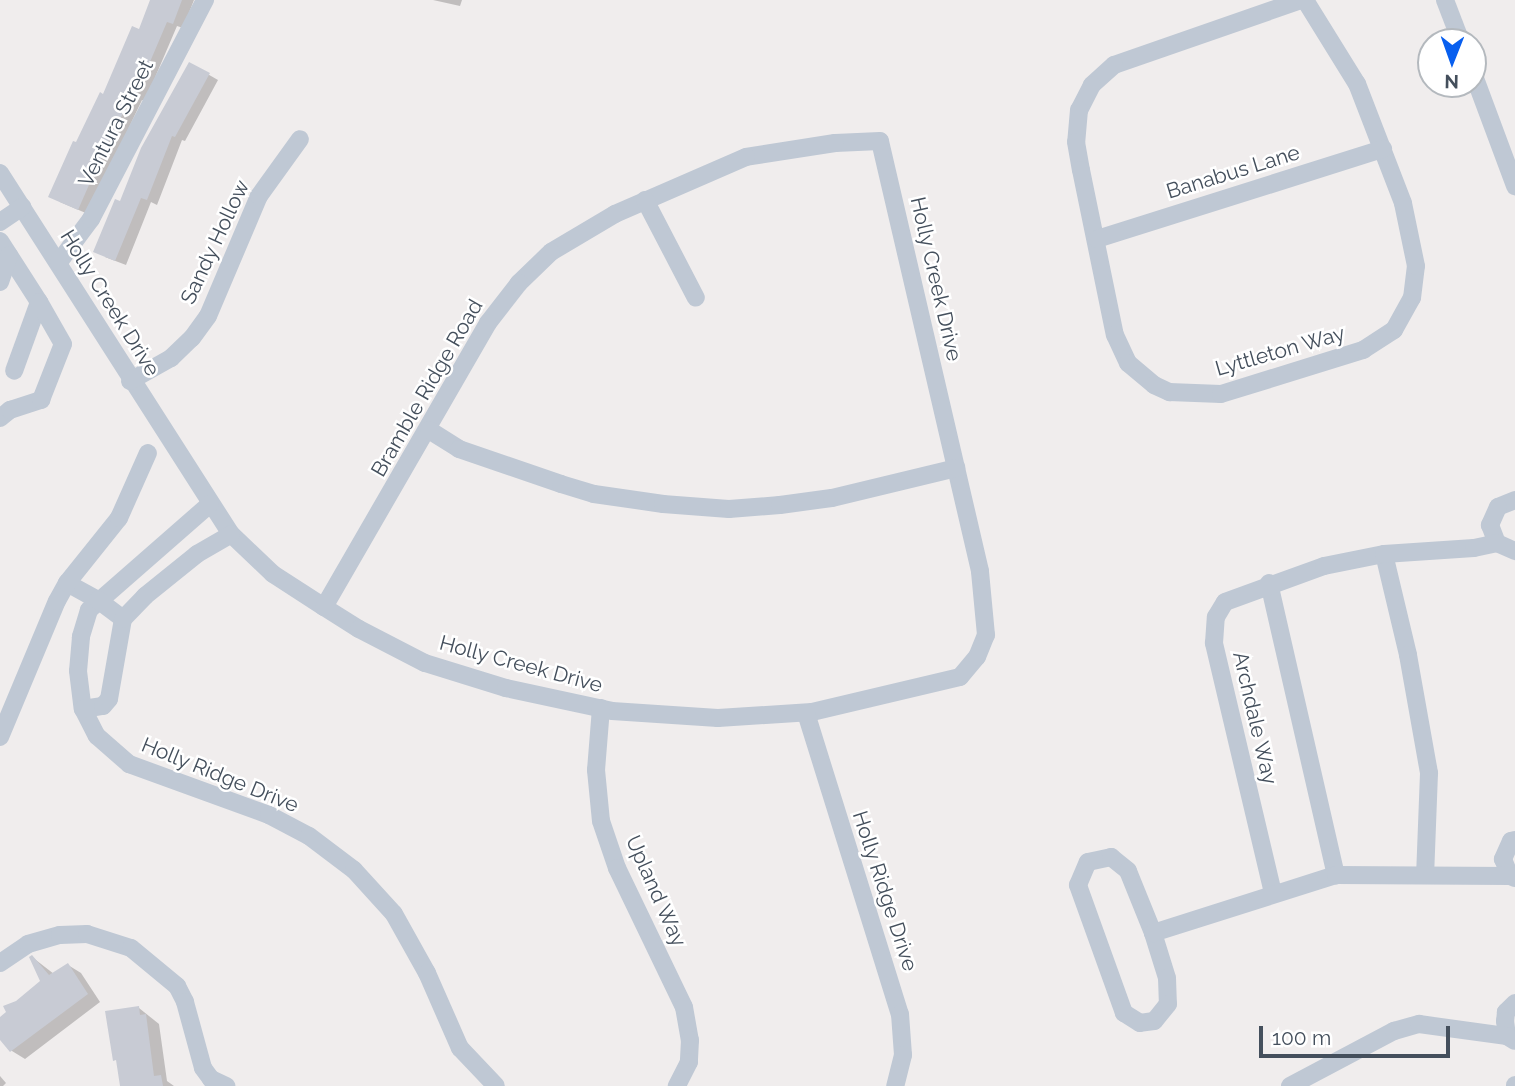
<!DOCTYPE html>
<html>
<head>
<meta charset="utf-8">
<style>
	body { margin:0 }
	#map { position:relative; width:1515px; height:1086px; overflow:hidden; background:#f0eded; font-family:Raleway,sans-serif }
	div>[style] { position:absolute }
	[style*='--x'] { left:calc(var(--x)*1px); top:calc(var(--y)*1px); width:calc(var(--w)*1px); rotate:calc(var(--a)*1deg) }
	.shadow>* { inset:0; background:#0003 }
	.building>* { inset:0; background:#c8cbd4 }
	.minor>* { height:18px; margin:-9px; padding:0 9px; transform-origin:9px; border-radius:9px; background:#bfc8d4 }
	span { translate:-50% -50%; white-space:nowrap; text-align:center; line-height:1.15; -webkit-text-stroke:5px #fff; paint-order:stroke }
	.street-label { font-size:21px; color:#444f5c }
	.north { position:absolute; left:1417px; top:28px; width:70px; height:70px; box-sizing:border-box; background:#fff; border:2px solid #b4b9be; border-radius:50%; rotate:181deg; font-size:19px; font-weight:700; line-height:28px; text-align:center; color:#444f5c }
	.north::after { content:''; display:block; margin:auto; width:24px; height:32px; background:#085fef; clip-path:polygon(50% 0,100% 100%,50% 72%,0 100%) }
	.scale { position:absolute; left:1259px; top:1026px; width:191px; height:32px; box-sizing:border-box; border:4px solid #444f5c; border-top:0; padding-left:9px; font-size:21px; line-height:24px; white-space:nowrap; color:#444f5c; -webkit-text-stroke:5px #fff; paint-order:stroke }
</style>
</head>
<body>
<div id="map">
	<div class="shadow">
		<div style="clip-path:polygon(152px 0,194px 0,183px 28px,177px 26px,145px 101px,142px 100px,88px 214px,60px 202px,77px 144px,140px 31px)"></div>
		<div style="clip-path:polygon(433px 0,462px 0,460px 6px)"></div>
		<div style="clip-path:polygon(190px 64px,218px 80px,185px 141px,182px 140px,157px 205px,151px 202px,126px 265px,105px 257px,121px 204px)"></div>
		<div style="clip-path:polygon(32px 957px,54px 974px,68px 965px,81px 973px,100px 1002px,25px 1059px,12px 1051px,0 1035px,0 1019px,42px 981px)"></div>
		<div style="clip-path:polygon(139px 1008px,159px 1024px,167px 1081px,174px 1086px,121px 1086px)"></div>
		<div style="clip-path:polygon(0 1076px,6px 1083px,3px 1086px,0 1086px)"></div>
	</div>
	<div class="building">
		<div style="clip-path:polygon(150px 0,182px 0,173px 24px,167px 22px,135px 97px,132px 96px,107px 144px,78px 210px,48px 197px,73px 141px,76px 142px,100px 92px,103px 94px,132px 26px,139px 29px)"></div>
		<div style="clip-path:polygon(189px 62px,210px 73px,175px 137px,172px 136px,147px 200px,141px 198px,115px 261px,93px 252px,115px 199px,120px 201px,141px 148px)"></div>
		<div style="clip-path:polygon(32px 955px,49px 975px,68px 963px,88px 994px,10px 1052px,0 1040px,0 1017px,6px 1012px,3px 1006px,16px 1001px,40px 981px,29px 957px)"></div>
		<div style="clip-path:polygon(139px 1006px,140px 1015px,146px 1014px,154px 1076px,161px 1075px,163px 1086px,120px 1086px,116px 1060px,113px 1061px,105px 1011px)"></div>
	</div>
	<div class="minor">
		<div style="--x:1301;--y:0;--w:198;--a:160.8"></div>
		<div style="--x:1114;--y:65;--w:30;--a:138"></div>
		<div style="--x:1092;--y:85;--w:28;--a:117"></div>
		<div style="--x:1079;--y:110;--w:32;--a:95"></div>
		<div style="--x:1076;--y:142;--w:28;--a:80"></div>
		<div style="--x:1081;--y:170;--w:168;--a:78.4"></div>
		<div style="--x:1115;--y:335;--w:31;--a:65"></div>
		<div style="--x:1128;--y:363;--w:34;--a:40"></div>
		<div style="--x:1154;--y:385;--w:17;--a:25"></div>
		<div style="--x:1169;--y:392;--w:52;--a:2.2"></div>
		<div style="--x:1221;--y:394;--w:149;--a:-17.2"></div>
		<div style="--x:1363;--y:350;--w:37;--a:-33"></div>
		<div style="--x:1394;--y:330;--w:37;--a:-61"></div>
		<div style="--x:1412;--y:298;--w:32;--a:-83"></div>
		<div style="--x:1416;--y:266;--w:64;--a:-101.7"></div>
		<div style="--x:1403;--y:203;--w:128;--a:-111.1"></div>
		<div style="--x:1357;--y:84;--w:99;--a:-121.8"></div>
		<div style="--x:1445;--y:0;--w:45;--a:69.1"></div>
		<div style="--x:1473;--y:73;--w:121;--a:69.6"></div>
		<div style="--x:0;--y:173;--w:429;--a:57.4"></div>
		<div style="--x:231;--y:534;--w:58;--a:43.6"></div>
		<div style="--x:273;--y:574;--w:61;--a:32.9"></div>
		<div style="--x:324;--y:607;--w:41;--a:32.2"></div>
		<div style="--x:359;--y:629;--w:74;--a:27.3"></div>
		<div style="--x:425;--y:663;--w:85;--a:17.2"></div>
		<div style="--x:506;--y:688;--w:108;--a:12.2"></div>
		<div style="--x:612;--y:711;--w:106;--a:3.8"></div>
		<div style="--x:718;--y:718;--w:94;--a:-3.7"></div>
		<div style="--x:812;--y:712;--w:152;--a:-13.3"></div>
		<div style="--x:960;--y:677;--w:26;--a:-50"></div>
		<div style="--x:977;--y:657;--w:24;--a:-68"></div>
		<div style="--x:986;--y:635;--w:64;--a:-95.4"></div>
		<div style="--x:980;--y:571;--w:441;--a:-103.1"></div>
		<div style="--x:880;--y:141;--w:45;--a:177.5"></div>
		<div style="--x:835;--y:143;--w:90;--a:171.1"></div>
		<div style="--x:746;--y:157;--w:143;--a:156.5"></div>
		<div style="--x:615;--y:214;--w:74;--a:149.3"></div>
		<div style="--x:551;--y:252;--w:45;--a:135.9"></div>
		<div style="--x:519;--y:283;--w:51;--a:127.8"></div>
		<div style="--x:488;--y:323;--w:328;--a:120"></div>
		<div style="--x:645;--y:200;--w:110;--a:62.5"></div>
		<div style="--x:0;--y:222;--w:27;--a:-34"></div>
		<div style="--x:1097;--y:239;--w:300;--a:-17.5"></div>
		<div style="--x:0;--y:241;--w:72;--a:57.4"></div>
		<div style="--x:39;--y:302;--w:73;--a:109.9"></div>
		<div style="--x:59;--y:262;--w:54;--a:-53.3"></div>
		<div style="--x:91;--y:219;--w:247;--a:-62.5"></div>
		<div style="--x:0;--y:282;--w:28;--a:-71"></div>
		<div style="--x:130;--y:381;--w:47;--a:-29.3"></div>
		<div style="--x:171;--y:358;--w:29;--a:-44"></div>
		<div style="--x:192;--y:338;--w:27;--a:-54"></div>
		<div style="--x:208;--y:316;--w:130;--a:-67"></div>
		<div style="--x:259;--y:196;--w:70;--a:-54.3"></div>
		<div style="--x:0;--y:418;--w:13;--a:-39"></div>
		<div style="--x:10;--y:410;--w:33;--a:-18"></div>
		<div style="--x:41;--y:400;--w:60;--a:-68.6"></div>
		<div style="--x:63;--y:344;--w:48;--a:-119.7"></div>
		<div style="--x:429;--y:430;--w:36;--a:32"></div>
		<div style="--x:459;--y:449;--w:108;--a:18.9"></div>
		<div style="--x:561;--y:484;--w:34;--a:17"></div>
		<div style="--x:594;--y:494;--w:70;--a:8.2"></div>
		<div style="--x:663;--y:504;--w:66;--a:4.3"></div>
		<div style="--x:729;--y:509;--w:51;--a:-4.5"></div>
		<div style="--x:780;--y:505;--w:52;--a:-7.7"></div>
		<div style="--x:832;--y:498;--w:128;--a:-13.6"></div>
		<div style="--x:1515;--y:500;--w:18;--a:158"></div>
		<div style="--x:1498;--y:507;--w:20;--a:114"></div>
		<div style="--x:1490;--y:525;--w:19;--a:69"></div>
		<div style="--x:1497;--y:543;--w:20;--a:24"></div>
		<div style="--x:210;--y:504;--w:161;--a:138.8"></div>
		<div style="--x:89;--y:610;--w:28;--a:107"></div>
		<div style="--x:81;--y:637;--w:34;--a:95"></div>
		<div style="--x:78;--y:671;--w:38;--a:83"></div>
		<div style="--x:83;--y:709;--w:30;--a:63"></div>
		<div style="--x:97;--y:736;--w:43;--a:41.2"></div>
		<div style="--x:129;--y:764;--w:149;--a:20"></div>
		<div style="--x:269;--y:815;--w:45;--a:27.7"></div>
		<div style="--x:309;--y:836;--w:56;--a:37.1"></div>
		<div style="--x:354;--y:870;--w:59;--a:47.7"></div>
		<div style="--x:394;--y:914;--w:68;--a:60.8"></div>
		<div style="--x:427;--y:973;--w:82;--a:66.3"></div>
		<div style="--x:460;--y:1048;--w:52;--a:46.5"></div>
		<div style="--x:1384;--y:554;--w:104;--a:76.6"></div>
		<div style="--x:1408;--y:655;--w:120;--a:79.9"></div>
		<div style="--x:1429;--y:773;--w:102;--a:92.2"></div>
		<div style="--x:67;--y:583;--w:35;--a:29"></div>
		<div style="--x:98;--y:600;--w:31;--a:37"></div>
		<div style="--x:1269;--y:583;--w:300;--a:77.1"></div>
		<div style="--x:601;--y:708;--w:62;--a:94.6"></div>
		<div style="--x:596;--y:770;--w:51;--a:84.4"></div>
		<div style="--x:601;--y:821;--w:50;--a:71.2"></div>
		<div style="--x:617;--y:868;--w:154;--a:64.3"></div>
		<div style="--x:684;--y:1007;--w:34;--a:80"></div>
		<div style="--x:690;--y:1040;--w:22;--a:93"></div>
		<div style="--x:689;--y:1062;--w:27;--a:117"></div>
		<div style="--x:83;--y:709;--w:20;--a:-9"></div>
		<div style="--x:103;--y:706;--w:9;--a:-49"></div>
		<div style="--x:109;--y:699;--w:81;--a:-80.1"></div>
		<div style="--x:123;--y:619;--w:32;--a:-46"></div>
		<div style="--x:145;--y:596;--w:67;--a:-38.9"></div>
		<div style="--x:197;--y:554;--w:39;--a:-30"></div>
		<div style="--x:806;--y:713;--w:315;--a:72.7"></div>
		<div style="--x:900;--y:1014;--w:41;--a:85.8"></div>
		<div style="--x:903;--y:1055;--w:32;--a:104"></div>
		<div style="--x:0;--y:737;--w:147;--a:-67.3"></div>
		<div style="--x:57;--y:601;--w:21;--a:-61"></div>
		<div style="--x:67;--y:583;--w:83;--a:-51.3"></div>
		<div style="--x:119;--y:518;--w:71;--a:-66"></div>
		<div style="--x:1515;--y:840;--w:4;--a:166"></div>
		<div style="--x:1511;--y:841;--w:20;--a:114"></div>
		<div style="--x:1503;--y:859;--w:18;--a:68"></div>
		<div style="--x:1510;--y:876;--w:5;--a:22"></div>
		<div style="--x:1273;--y:893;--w:257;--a:-103.3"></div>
		<div style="--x:1214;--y:643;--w:26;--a:-86"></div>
		<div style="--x:1216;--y:617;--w:17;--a:-59"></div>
		<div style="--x:1225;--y:602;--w:105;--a:-20"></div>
		<div style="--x:1324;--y:566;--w:61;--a:-11.3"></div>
		<div style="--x:1384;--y:554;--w:90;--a:-3.8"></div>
		<div style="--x:1474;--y:548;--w:24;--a:-12"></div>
		<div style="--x:1153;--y:933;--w:47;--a:72.7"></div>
		<div style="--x:1167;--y:978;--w:26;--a:88"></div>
		<div style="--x:1168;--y:1004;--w:22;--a:129"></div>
		<div style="--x:1154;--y:1021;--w:14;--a:172"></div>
		<div style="--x:1140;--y:1023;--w:19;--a:-148"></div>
		<div style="--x:1124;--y:1013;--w:136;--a:-109.8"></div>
		<div style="--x:1078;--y:885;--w:25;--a:-67"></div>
		<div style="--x:1088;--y:862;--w:24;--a:-12"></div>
		<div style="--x:1111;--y:857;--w:22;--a:39"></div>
		<div style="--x:1128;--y:871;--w:67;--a:68"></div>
		<div style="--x:1153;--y:933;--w:192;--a:-17.6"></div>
		<div style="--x:1336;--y:875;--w:174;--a:0.3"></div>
		<div style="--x:0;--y:963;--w:34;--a:-34"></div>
		<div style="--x:28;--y:944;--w:33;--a:-16"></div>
		<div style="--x:60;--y:935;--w:27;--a:-2"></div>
		<div style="--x:87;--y:934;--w:46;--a:17.7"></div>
		<div style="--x:131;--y:948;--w:60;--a:39.6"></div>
		<div style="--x:177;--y:986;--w:18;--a:63"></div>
		<div style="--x:185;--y:1002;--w:68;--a:74.7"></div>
		<div style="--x:203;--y:1068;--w:14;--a:54"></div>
		<div style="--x:211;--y:1079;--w:17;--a:25"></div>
		<div style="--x:1515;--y:1003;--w:13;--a:135"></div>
		<div style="--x:1506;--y:1012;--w:9;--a:96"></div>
		<div style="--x:1505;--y:1021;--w:15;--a:82"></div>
		<div style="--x:1507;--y:1036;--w:9;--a:32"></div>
		<div style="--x:1290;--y:1086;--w:118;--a:-27.9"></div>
		<div style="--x:1394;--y:1031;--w:26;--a:-16"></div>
		<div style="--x:1419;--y:1024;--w:89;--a:7.8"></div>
		<div style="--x:1515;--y:1086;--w:1;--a:-90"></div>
	</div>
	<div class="street-label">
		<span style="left:116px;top:123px;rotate:-63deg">Ventura Street</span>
		<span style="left:1233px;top:172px;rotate:-17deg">Banabus Lane</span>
		<span style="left:215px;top:242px;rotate:-65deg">Sandy Hollow</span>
		<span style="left:936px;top:279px;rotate:77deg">Holly Creek Drive</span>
		<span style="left:110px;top:303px;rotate:58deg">Holly Creek Drive</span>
		<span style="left:1280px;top:351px;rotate:-16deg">Lyttleton Way</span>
		<span style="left:427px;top:388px;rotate:-60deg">Bramble Ridge Road</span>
		<span style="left:521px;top:664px;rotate:15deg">Holly Creek Drive</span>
		<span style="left:1255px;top:718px;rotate:77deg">Archdale Way</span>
		<span style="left:220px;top:775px;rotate:22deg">Holly Ridge Drive</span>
		<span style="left:656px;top:891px;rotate:66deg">Upland Way</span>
		<span style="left:885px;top:891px;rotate:72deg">Holly Ridge Drive</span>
	</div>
	<div class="north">N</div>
	<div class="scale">100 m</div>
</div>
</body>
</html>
